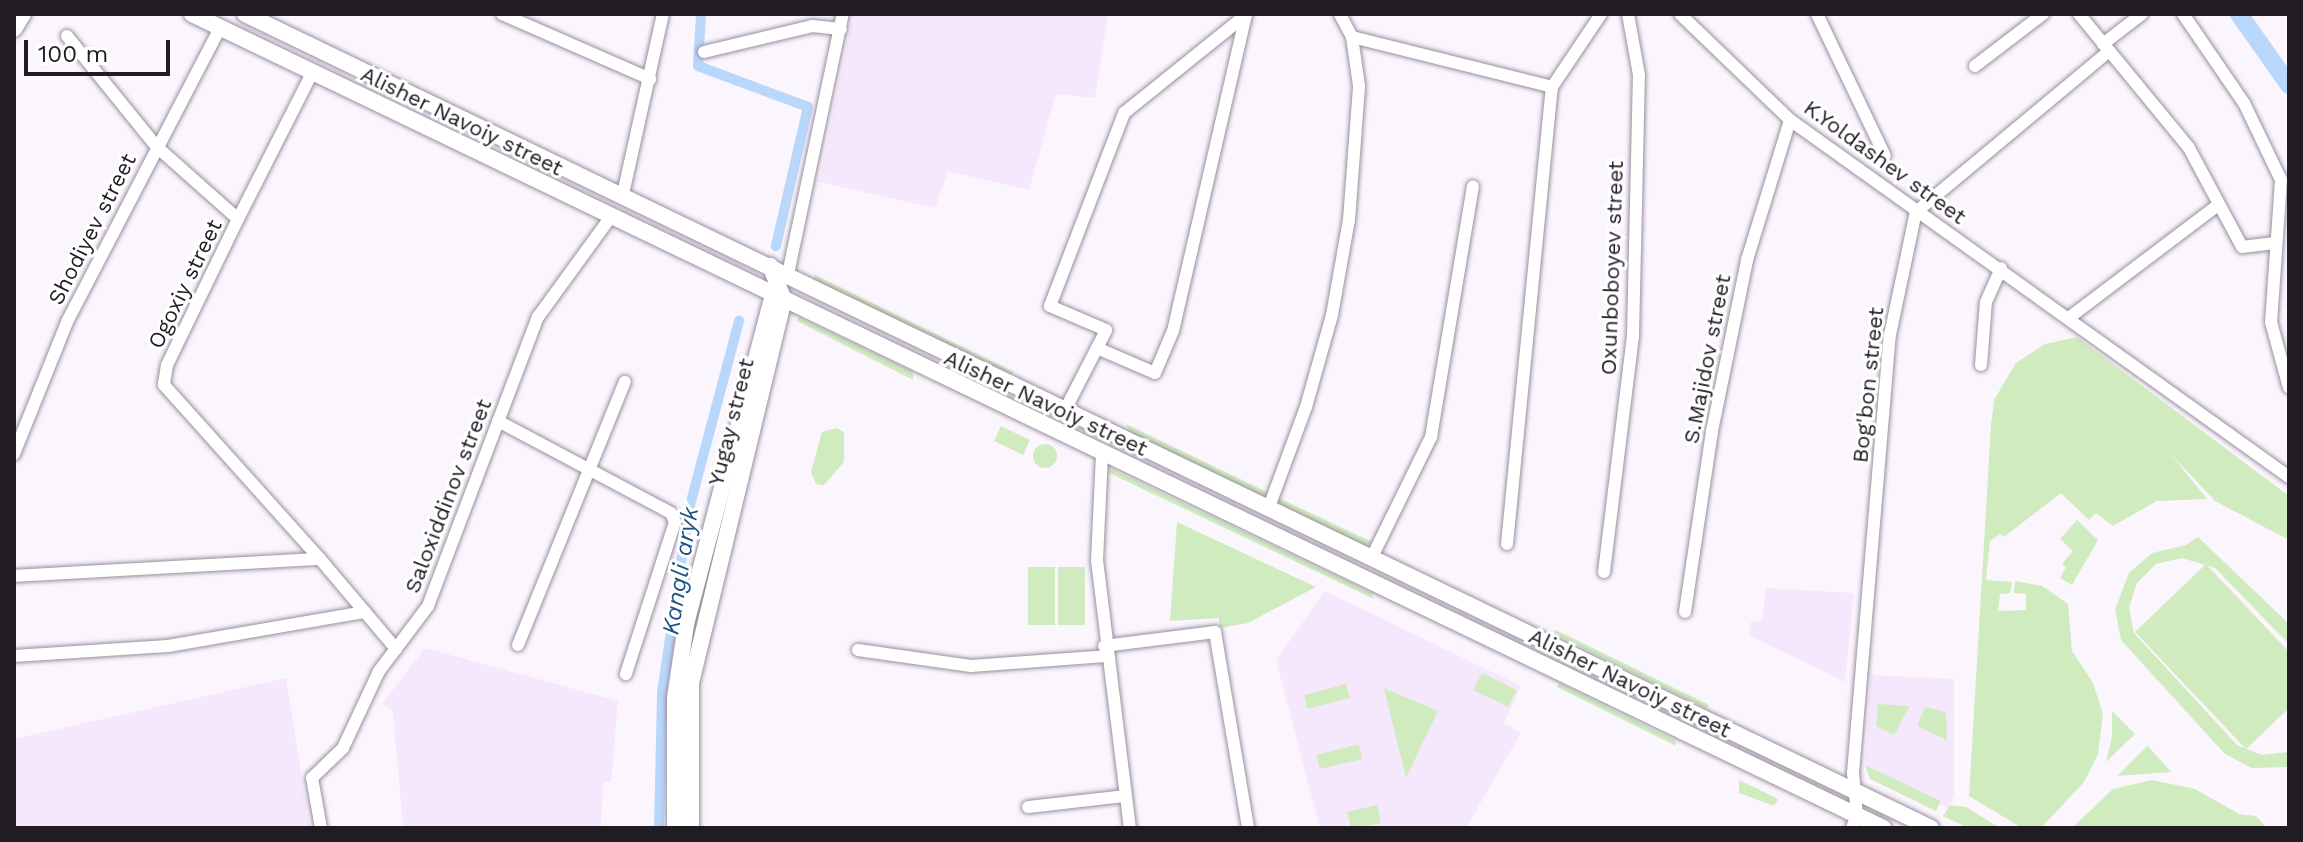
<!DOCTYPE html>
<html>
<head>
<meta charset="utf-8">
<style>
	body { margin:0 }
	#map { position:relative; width:2303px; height:842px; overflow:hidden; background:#fbf5fd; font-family:"Work Sans",sans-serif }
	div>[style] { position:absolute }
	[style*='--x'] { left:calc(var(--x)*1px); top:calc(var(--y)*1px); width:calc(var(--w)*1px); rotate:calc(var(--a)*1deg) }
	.built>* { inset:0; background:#f6e8fc }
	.green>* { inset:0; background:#d0ecbf }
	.round { border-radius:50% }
	.canal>* { height:10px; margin:-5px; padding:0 5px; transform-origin:5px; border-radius:5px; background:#b8d7fb }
	.river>* { height:18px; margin:-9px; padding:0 9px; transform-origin:9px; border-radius:9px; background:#b8d7fb }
	.roads { filter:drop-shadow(0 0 2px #9a8e9f) drop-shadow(0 0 2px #9a8e9f) }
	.minor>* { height:12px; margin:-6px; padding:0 6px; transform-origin:6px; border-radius:6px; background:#fff }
	.major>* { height:16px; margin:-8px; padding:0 8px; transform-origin:8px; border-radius:8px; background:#fff }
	span { translate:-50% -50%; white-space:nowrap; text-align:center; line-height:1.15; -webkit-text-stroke:6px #fff; paint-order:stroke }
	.street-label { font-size:22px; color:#201c22 }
	.water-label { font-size:24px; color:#1d5288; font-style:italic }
	.frame { position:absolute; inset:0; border:16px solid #201c22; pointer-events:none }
	.scale { position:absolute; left:24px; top:40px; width:146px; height:36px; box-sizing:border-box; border:4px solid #201c22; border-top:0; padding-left:10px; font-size:24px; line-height:28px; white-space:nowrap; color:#201c22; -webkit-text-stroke:6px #fff; paint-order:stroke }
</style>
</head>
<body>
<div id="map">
	<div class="built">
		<div style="clip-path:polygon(853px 14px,1108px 14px,1095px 98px,1056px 94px,1029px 190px,948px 171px,935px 208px,819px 182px)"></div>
		<div style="clip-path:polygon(1766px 588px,1854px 593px,1845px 682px,1749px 635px,1751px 621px,1762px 621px)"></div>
		<div style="clip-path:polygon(1325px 591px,1521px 686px,1504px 723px,1521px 733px,1466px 828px,1320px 828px,1276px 660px)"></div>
		<div style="clip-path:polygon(425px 648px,618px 701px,611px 782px,603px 782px,601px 828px,403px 828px,393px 711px,382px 704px)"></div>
		<div style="clip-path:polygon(1871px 675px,1954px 679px,1954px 796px,1948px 808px,1865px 765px)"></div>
		<div style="clip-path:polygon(286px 678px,310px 828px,14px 828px,14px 739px)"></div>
	</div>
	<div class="green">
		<div style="clip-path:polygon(815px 275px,1014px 372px,1008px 375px,813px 280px)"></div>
		<div style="clip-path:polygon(799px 317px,913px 372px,913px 380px,797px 321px)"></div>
		<div style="clip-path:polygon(2077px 337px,2289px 496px,2289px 540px,2215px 501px,2170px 453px,2207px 499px,2157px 501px,2113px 526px,2096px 513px,2089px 520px,2061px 493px,2004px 537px,2000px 534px,1990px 541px,1986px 580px,2012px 582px,2010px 593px,2000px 594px,1998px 611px,2026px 610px,2026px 594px,2014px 593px,2015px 581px,2042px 586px,2068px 604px,2072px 651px,2093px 683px,2103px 714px,2098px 754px,2084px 782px,2041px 828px,2022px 828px,1969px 796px,1991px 425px,1994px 400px,2016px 363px,2045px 344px)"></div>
		<div style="clip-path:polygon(1126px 424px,1271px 494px,1269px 499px,1130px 433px)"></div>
		<div style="clip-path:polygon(1001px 426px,1030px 440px,1023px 455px,994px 441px)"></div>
		<div style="clip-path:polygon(836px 428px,844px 432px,844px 462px,824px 485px,816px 484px,811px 472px,822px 432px)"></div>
		<div class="round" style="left:1033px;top:444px;width:24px;height:24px"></div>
		<div style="clip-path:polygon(1112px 469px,1372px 593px,1374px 599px,1107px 472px)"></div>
		<div style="clip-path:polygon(1277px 497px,1372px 542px,1366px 546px,1275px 502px)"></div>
		<div style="clip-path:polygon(2077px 520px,2098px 540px,2072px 585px,2060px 578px,2066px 567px,2062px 564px,2073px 551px,2060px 539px)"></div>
		<div style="clip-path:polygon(1177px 522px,1316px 587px,1248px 623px,1219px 628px,1219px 618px,1170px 621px)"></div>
		<div style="clip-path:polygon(2198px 537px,2289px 624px,2289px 644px,2215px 568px,2182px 558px,2156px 564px,2137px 583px,2129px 608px,2134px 633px,2237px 745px,2262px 755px,2289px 752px,2289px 767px,2252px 768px,2225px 754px,2121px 640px,2115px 610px,2129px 573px,2152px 553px,2186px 545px)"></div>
		<div style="clip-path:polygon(2206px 564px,2289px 652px,2289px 708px,2246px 749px,2135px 632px)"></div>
		<div style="clip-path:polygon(1028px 567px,1055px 567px,1055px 625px,1028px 625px)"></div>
		<div style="clip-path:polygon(1058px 567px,1085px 567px,1085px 625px,1058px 625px)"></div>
		<div style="clip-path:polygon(1556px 630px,1709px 705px,1707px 709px,1554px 634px)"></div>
		<div style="clip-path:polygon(1482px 673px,1517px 690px,1508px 707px,1473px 690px)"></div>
		<div style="clip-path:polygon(1559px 683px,1675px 740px,1676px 746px,1557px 687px)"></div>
		<div style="clip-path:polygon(1346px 684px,1350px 698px,1307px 709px,1304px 695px)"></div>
		<div style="clip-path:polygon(1384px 688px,1438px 711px,1406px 778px)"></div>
		<div style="clip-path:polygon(1878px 704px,1910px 706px,1894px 735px,1876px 726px)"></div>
		<div style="clip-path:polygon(1925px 707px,1946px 712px,1947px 740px,1917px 726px)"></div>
		<div style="clip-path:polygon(2112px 711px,2135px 734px,2106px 762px,2112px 736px)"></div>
		<div style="clip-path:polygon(1359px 744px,1362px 759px,1320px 769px,1316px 755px)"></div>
		<div style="clip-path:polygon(2147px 745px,2171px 772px,2117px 776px,2147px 746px)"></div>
		<div style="clip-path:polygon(1865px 765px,1941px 801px,1936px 811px,1870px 779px)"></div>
		<div style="clip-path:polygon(1739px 780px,1778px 799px,1774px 806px,1739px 793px)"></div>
		<div style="clip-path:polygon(2152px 780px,2195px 789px,2239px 814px,2256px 816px,2267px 828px,2072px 828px,2113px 789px)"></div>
		<div style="clip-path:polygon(1377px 805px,1381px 823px,1351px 828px,1347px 812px)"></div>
		<div style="clip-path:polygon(1950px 805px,1966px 807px,2000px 828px,1968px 828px,1943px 816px)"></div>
	</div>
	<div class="canal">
		<div style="--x:701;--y:14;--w:52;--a:93.3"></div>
		<div style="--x:698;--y:66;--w:117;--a:20.4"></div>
		<div style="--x:808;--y:107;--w:143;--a:103"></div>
		<div style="--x:659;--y:828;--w:135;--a:-88.7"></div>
		<div style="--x:662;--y:693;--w:186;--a:-81.7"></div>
		<div style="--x:689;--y:509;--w:195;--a:-75.1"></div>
	</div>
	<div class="river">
		<div style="--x:2239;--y:14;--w:87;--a:54.8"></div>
	</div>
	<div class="roads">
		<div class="minor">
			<div style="--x:502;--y:14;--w:162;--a:23.7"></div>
			<div style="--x:1680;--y:14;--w:153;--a:43.9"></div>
			<div style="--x:1790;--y:120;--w:614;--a:35.58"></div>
			<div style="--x:1817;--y:14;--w:157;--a:64.4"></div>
			<div style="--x:2079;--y:14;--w:173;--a:50.6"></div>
			<div style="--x:2189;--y:148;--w:112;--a:61.8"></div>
			<div style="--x:2242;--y:247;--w:33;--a:-7"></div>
			<div style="--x:2183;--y:14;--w:108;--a:55.6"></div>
			<div style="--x:2244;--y:103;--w:85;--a:64.3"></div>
			<div style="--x:2281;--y:180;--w:142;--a:94"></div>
			<div style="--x:2271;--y:322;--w:68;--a:74.7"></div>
			<div style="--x:67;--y:36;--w:143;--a:51"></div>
			<div style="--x:157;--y:147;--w:108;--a:41.6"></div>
			<div style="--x:238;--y:219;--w:162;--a:115.9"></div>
			<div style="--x:167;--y:365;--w:20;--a:99"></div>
			<div style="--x:164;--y:385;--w:234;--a:48.1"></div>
			<div style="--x:1352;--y:37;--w:206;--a:14"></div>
			<div style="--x:2103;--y:44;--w:49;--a:-37.6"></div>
			<div style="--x:704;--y:52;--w:111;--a:-13.5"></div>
			<div style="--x:812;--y:26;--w:29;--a:6"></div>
			<div style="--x:1975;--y:66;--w:86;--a:-37.4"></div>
			<div style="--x:623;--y:194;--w:184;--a:-77.5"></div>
			<div style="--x:238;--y:219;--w:164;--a:-63.1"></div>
			<div style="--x:788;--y:274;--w:266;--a:-78.1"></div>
			<div style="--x:2070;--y:317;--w:186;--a:-37.1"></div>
			<div style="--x:1097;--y:348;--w:20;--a:-63"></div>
			<div style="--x:1106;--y:330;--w:61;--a:-156.8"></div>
			<div style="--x:1050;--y:306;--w:207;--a:-69"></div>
			<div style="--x:1124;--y:113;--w:156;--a:-38.8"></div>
			<div style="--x:1981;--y:365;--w:63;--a:-85.5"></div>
			<div style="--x:1986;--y:302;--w:37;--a:-66"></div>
			<div style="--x:1065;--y:410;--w:70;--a:-62.7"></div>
			<div style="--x:1097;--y:348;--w:63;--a:23.3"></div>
			<div style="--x:1155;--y:373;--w:46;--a:-66.8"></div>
			<div style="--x:1173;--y:331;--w:325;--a:-77"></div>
			<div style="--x:498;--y:421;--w:196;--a:28"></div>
			<div style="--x:671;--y:513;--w:10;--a:66"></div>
			<div style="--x:675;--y:522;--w:160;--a:107.9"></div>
			<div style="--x:14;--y:454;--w:142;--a:-68.1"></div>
			<div style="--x:67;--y:322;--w:331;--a:-62.5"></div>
			<div style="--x:1102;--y:454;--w:106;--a:92.7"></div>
			<div style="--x:1097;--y:560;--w:270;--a:83"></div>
			<div style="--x:1269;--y:507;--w:107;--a:-69.7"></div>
			<div style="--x:1306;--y:407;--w:96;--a:-74.2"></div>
			<div style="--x:1332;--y:315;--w:97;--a:-79.9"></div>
			<div style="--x:1349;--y:220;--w:134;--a:-85.7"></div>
			<div style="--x:1359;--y:86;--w:49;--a:-98.1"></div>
			<div style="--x:1352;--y:37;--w:26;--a:-118"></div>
			<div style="--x:1507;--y:544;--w:459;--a:-84.4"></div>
			<div style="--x:1552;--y:87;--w:88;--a:-56.1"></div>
			<div style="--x:1372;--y:557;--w:134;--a:-63.8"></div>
			<div style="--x:1431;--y:437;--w:254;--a:-80.5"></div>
			<div style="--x:1604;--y:572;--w:238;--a:-83"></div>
			<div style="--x:1633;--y:336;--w:261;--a:-88.7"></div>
			<div style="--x:1639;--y:75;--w:62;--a:-100.2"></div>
			<div style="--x:14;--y:576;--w:306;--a:-3.2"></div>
			<div style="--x:320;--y:559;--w:118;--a:49.8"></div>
			<div style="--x:1685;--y:612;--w:183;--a:-81.5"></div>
			<div style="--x:1712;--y:431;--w:175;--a:-78.4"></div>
			<div style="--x:1747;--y:260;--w:146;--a:-72.9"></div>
			<div style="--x:518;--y:645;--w:284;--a:-67.9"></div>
			<div style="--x:1104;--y:646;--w:112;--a:-7.2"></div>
			<div style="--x:1215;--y:632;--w:199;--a:80.4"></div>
			<div style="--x:858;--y:650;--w:114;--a:8.1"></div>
			<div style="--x:971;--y:666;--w:135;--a:-4.2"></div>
			<div style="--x:14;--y:656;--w:154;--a:-3.7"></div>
			<div style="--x:168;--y:646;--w:200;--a:-9.8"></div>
			<div style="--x:1028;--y:807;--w:97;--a:-6.5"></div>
			<div style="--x:321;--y:828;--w:51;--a:-100.2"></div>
			<div style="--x:312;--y:778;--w:43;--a:-44.1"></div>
			<div style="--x:343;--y:748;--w:85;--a:-64.9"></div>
			<div style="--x:379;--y:671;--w:81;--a:-53"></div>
			<div style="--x:428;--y:606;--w:309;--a:-69.2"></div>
			<div style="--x:538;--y:317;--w:122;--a:-54"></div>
			<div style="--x:1852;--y:828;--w:14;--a:-69"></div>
			<div style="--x:1857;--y:815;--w:42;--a:-95.4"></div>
			<div style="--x:1853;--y:773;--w:440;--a:-85.2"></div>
			<div style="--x:1890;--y:335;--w:126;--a:-78.1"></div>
			<div style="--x:1916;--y:212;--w:251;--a:-39.8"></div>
		</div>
		<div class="major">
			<div style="--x:192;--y:14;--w:1877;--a:25.7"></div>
			<div style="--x:245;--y:14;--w:1872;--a:25.77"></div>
			<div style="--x:14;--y:29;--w:17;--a:-59"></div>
			<div style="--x:675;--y:828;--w:130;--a:-90"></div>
			<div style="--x:675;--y:698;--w:75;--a:-81.5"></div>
			<div style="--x:686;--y:624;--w:349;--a:-75.2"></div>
			<div style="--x:691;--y:828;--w:145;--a:-90"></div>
			<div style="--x:691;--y:683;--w:394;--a:-76.4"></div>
			<div style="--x:784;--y:300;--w:37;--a:-112"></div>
		</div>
	</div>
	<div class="street-label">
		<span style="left:462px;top:121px;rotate:26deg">Alisher Navoiy street</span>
		<span style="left:1885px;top:162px;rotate:36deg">K.Yoldashev street</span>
		<span style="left:92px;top:229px;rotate:-63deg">Shodiyev street</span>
		<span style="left:1612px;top:268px;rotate:-88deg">Oxunboboyev street</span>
		<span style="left:185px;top:284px;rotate:-64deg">Ogoxiy street</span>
		<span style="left:1707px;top:359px;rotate:-79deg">S.Majidov street</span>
		<span style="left:1868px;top:385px;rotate:-84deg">Bog'bon street</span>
		<span style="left:1046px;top:403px;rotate:25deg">Alisher Navoiy street</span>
		<span style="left:731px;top:422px;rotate:-76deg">Yugay street</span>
		<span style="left:448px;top:496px;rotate:-69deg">Saloxiddinov street</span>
		<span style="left:1630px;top:683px;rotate:26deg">Alisher Navoiy street</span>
	</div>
	<div class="water-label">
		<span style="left:681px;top:571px;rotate:-81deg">Kangli aryk</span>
	</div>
	<div class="frame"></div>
	<div class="scale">100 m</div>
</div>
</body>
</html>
